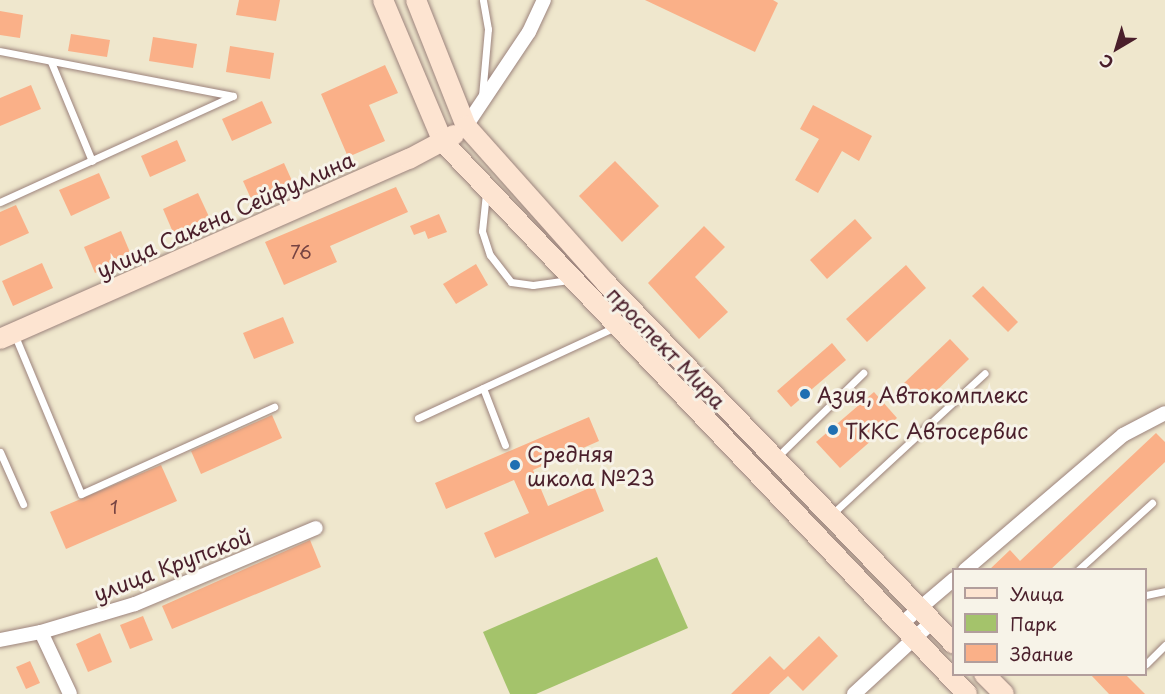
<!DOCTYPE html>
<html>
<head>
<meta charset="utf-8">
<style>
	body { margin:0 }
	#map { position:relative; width:1165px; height:694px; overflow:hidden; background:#efe7cd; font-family:"Playpen Sans",sans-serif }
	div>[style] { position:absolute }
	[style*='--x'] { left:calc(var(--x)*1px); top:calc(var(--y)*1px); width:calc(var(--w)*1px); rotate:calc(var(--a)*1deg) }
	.green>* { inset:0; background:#a4c36b }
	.building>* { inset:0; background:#fab088 }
	.roads { filter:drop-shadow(0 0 2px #9c837c) drop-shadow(0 0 2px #9c837c) }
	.lane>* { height:7px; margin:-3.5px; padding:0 3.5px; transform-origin:3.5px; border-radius:3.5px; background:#fff }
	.street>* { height:14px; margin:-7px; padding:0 7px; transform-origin:7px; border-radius:7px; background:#fff }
	.secondary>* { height:20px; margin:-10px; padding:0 10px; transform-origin:10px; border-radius:10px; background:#fde4d1 }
	.dots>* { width:16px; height:16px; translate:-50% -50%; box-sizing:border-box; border:3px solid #f7f3e8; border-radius:50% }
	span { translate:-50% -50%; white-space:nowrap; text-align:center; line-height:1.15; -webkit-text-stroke:6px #f7f3e8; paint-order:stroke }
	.number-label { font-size:18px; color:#764342 }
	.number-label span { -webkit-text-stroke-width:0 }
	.street-label { font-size:21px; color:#4a1f2b }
	.poi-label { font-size:21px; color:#4a1f2b }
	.left { translate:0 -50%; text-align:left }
	.legend { position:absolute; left:952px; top:568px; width:195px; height:108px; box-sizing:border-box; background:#f7f3e8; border:2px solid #b29e9c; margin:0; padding:8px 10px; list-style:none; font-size:18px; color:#4a1f2b }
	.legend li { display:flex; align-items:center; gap:12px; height:30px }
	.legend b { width:30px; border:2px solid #b29e9c }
	.north { position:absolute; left:1087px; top:18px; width:60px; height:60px; -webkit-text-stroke:4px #f7f3e8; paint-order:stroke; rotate:218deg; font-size:16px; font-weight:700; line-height:24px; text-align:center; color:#4a1f2b }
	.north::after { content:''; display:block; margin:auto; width:21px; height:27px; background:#4a1f2b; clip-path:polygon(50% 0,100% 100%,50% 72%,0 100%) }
</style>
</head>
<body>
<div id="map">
	<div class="green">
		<div style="clip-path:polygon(657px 557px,688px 628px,536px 694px,510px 694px,483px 632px)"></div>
	</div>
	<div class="building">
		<div style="clip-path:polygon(239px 0,280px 0,276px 21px,236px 15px)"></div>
		<div style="clip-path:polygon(645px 0,773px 0,778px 3px,755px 52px)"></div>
		<div style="clip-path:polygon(0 11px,23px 15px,20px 38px,0 35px)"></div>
		<div style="clip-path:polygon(71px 34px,110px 40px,107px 57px,68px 51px)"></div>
		<div style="clip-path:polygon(153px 37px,197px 44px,193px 68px,149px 61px)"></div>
		<div style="clip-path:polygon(230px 46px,274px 53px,270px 79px,226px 72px)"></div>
		<div style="clip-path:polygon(385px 65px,398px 93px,369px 105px,385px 141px,348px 157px,321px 94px)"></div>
		<div style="clip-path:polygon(31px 85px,41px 109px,0 126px,0 98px)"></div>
		<div style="clip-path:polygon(262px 101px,272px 123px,232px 141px,222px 119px)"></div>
		<div style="clip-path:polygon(813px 105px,872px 136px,859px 161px,842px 151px,818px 193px,795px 180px,819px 139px,800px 129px)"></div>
		<div style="clip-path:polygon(177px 140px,186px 161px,150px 177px,141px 156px)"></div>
		<div style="clip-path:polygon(615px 161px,659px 206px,622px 242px,579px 196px)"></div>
		<div style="clip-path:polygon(284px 163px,293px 183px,252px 201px,243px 181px)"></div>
		<div style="clip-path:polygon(99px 173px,110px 198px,71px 216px,59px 190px)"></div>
		<div style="clip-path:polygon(396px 187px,408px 212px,330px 246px,337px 262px,284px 285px,265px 242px)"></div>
		<div style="clip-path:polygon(198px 193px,211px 221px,175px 237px,163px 209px)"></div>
		<div style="clip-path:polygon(16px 205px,29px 233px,0 246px,0 212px)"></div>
		<div style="clip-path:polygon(439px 214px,447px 232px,428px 239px,425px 231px,414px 235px,410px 226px)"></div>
		<div style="clip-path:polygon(855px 219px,872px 238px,827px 279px,810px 260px)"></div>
		<div style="clip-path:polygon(704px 226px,725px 247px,695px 277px,728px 312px,699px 339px,648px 283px)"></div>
		<div style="clip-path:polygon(121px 231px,132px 257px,95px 273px,84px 247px)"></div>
		<div style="clip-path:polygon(42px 263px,53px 288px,13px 306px,2px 281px)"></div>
		<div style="clip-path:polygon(476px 264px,488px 285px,456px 304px,443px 284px)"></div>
		<div style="clip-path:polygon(906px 265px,926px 288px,867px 342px,846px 319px)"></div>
		<div style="clip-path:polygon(983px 286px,1018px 322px,1008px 332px,972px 296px)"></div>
		<div style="clip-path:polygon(283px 317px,294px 343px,254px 359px,243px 333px)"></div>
		<div style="clip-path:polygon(950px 339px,969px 359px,922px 405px,902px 385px)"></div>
		<div style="clip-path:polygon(832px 343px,846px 360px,791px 407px,777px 391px)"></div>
		<div style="clip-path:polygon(874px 392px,897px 418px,840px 468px,816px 442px)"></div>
		<div style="clip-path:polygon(272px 415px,282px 438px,201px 474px,191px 451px)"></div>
		<div style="clip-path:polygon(589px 417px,599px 441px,533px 470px,548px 506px,594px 486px,604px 511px,495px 558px,484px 533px,529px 513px,514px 480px,446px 509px,435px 483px)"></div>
		<div style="clip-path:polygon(1156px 433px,1165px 442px,1165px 462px,1050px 570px,989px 570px,1010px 550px,1020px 561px)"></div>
		<div style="clip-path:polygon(161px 465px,177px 501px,66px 549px,50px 512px)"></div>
		<div style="clip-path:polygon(310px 540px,321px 567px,172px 629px,162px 606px)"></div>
		<div style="clip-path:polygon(143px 616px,153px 640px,130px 649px,120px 625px)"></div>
		<div style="clip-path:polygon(100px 633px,112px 662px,88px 672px,76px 644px)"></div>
		<div style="clip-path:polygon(819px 636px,838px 656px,803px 691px,788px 676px,769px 694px,731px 694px,770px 656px,784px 670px)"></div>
		<div style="clip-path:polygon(30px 661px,40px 683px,26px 689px,16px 667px)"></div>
		<div style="clip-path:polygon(1091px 675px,1126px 675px,1145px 694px,1109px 694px)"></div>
	</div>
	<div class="roads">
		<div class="lane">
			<div style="--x:0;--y:51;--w:237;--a:10.9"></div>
			<div style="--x:51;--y:62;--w:107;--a:67.5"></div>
			<div style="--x:482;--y:96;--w:67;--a:-84.9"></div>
			<div style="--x:488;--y:29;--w:29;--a:-100"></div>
			<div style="--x:486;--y:193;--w:38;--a:96"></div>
			<div style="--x:482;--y:231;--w:25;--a:72"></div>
			<div style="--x:490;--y:255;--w:34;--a:52"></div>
			<div style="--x:511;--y:282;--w:22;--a:8"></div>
			<div style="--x:533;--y:285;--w:36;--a:-8"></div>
			<div style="--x:0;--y:202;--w:256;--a:-24.5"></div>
			<div style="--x:15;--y:336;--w:171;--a:67.3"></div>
			<div style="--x:81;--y:494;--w:212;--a:-24.3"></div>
			<div style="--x:483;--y:388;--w:61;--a:68.9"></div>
			<div style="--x:418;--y:418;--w:217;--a:-24.8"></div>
			<div style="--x:0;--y:452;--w:57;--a:66.1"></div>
			<div style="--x:776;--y:458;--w:122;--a:-44.3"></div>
			<div style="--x:831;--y:515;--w:209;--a:-42.7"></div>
			<div style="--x:1078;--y:570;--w:100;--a:-42.2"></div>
			<div style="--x:1146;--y:595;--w:19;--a:-12"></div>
			<div style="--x:1146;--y:664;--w:27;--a:-45"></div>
		</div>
		<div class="street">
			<div style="--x:466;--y:126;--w:113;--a:-56.2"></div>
			<div style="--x:529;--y:32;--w:35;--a:-65"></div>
			<div style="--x:965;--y:570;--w:208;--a:-40.5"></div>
			<div style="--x:1123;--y:435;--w:47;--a:-27.6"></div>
			<div style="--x:900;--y:625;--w:71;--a:-40.4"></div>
			<div style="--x:41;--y:632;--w:68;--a:64.9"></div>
			<div style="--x:0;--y:640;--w:42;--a:-11"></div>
			<div style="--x:41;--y:632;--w:98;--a:-16.6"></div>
			<div style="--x:135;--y:604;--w:196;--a:-22.8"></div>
			<div style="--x:854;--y:694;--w:106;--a:-42.7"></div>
		</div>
		<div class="secondary">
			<div style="--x:383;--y:0;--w:154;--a:67.1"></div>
			<div style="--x:443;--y:142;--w:761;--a:46.49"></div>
			<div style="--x:416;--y:0;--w:136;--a:68.4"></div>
			<div style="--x:466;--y:126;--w:210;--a:48.3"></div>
			<div style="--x:606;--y:283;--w:501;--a:46.05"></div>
			<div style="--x:0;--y:339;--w:447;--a:-23.8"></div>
			<div style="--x:409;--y:159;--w:51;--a:-28.1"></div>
			<div style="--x:984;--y:674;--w:28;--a:45"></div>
		</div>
	</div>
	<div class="dots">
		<div style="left:805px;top:394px;background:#1f6fb2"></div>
		<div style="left:833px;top:430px;background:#1f6fb2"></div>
		<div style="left:515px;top:465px;background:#1f6fb2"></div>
	</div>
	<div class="number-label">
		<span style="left:301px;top:252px">76</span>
		<span style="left:114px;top:507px">1</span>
	</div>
	<div class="street-label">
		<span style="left:225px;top:214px;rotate:-24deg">улица Сакена Сейфуллина</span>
		<span style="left:667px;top:347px;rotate:46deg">проспект Мира</span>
		<span style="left:172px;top:564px;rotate:-21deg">улица Крупской</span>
	</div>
	<div class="poi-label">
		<span class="left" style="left:817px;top:394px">Азия, Автокомплекс</span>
		<span class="left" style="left:845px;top:430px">ТККС Автосервис</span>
		<span class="left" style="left:527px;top:465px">Средняя<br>школа №23</span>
	</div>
	<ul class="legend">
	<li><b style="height:8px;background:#fde4d1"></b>Улица</li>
	<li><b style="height:16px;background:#a4c36b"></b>Парк</li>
	<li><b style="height:16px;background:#fab088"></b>Здание</li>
	</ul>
	<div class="north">С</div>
</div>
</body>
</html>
